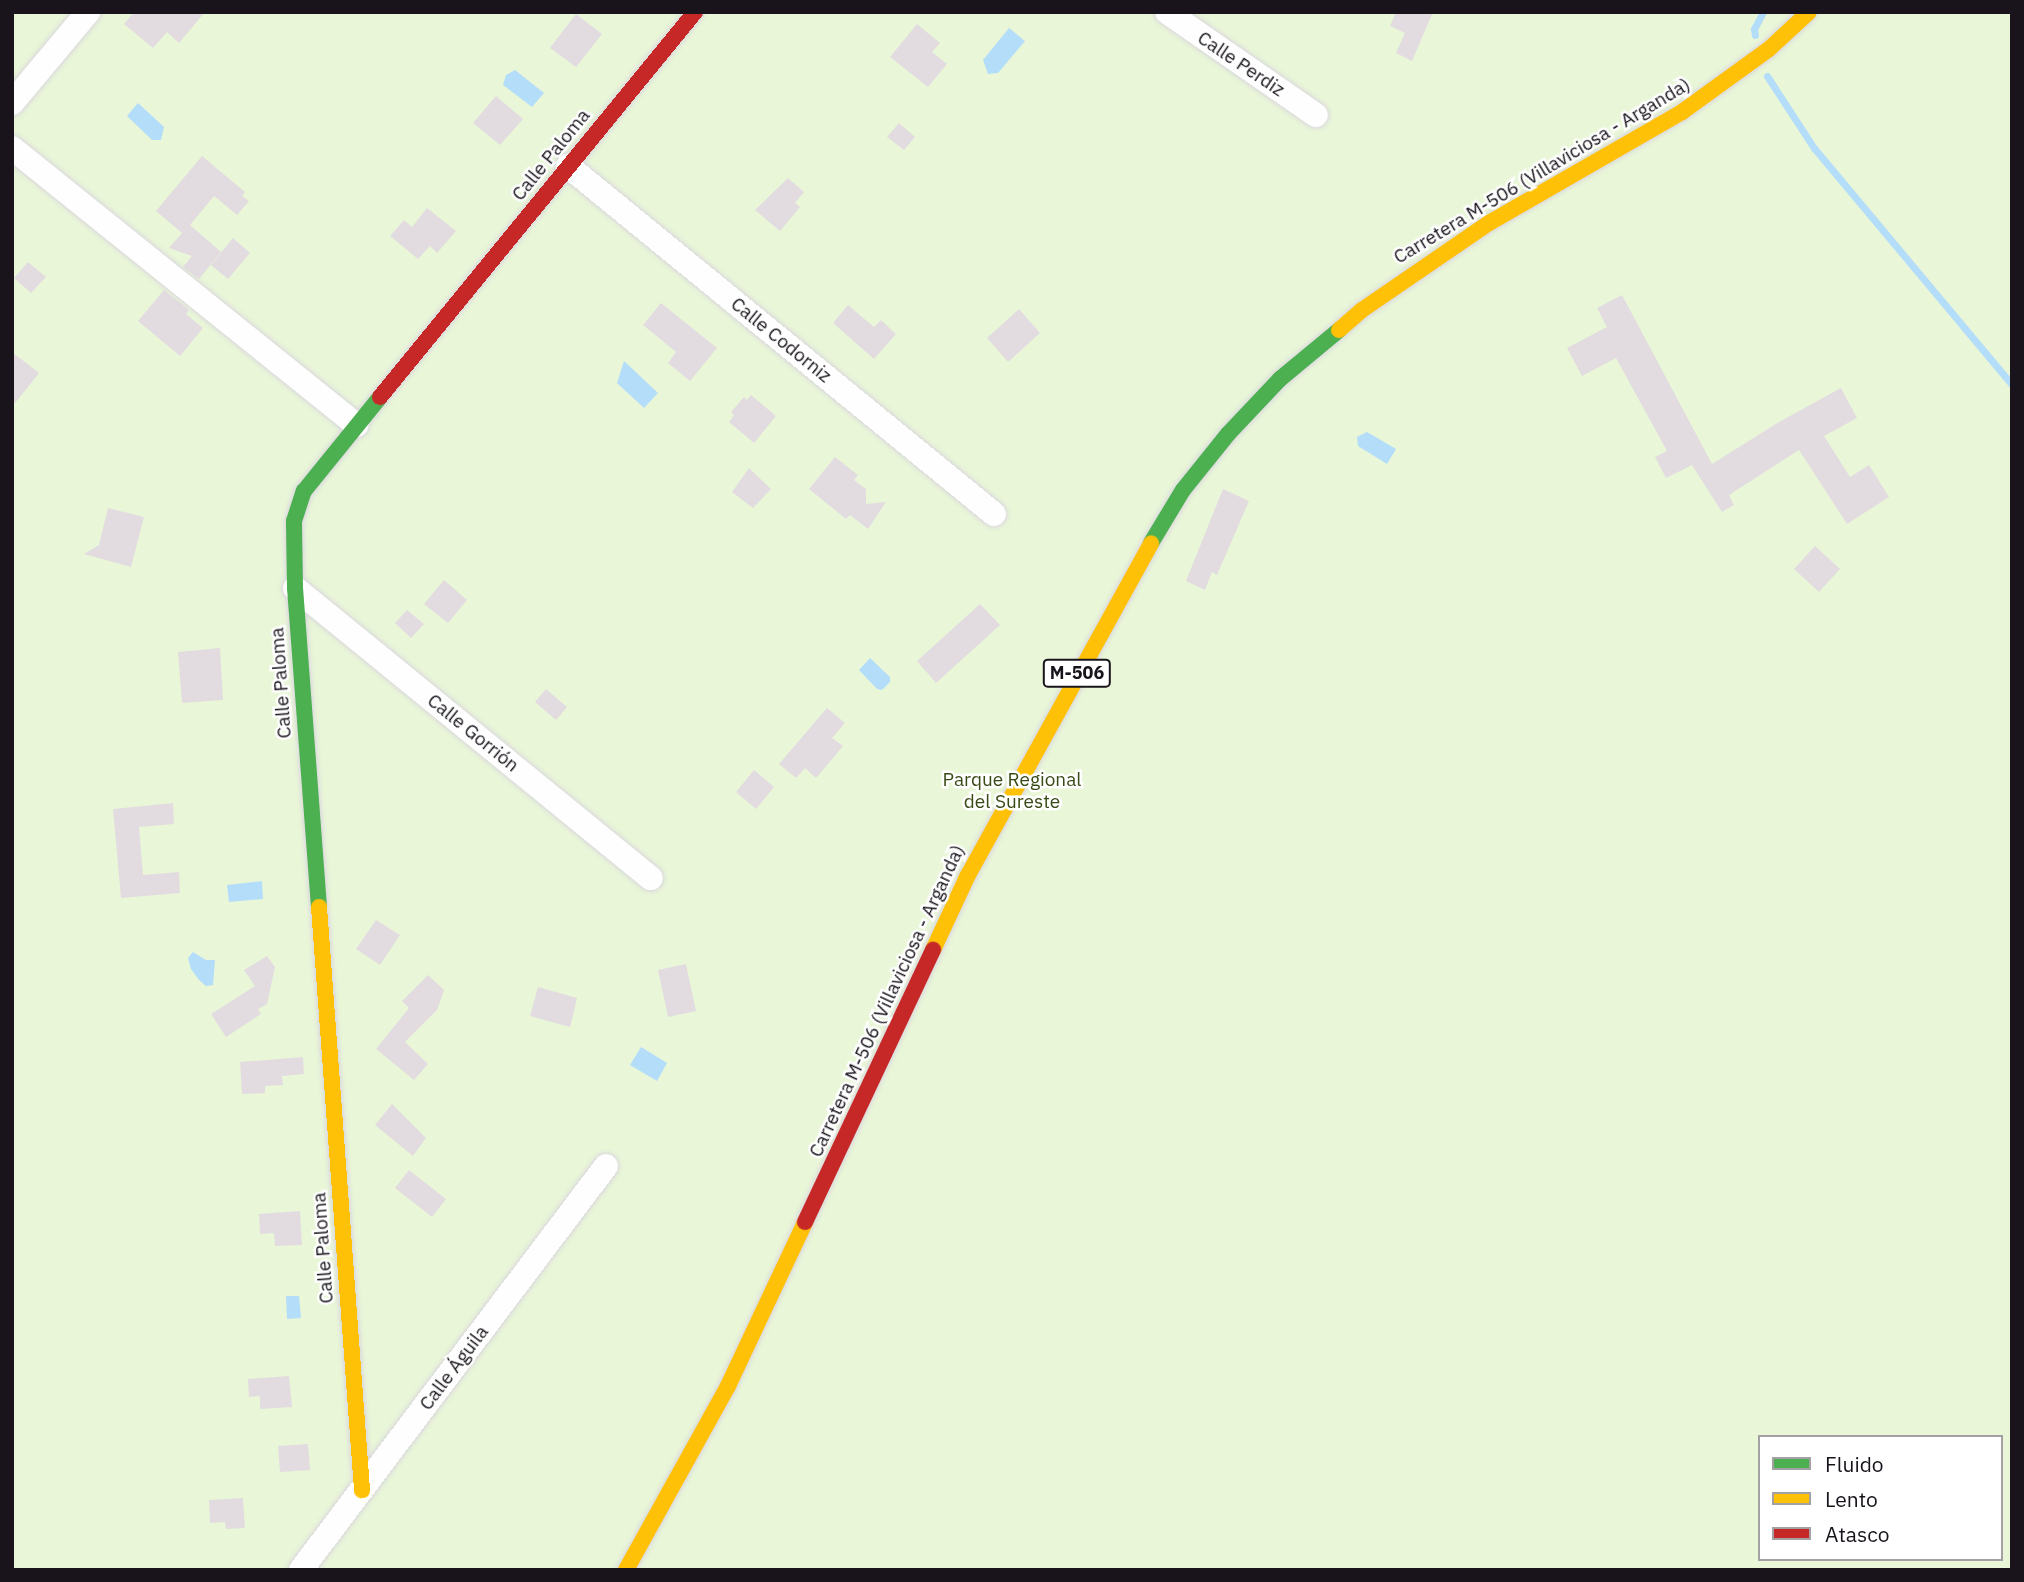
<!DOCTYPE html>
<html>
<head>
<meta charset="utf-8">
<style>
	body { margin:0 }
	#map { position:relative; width:2024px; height:1582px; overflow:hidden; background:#fdfbfe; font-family:"IBM Plex Sans",sans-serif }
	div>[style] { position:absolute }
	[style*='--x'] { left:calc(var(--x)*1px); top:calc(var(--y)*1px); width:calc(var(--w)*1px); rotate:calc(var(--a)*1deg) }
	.green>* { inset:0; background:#e9f6d8 }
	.water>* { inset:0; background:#b4ddfa }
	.stream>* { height:7px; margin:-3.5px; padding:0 3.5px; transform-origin:3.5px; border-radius:3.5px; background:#b4ddfa }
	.building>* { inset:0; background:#e2dce0 }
	.roads { filter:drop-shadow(0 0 2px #dad7dd) drop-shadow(0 0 2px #dad7dd) }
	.street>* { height:24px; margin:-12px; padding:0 12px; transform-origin:12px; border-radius:12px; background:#fffeff }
	.fast>* { height:16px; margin:-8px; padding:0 8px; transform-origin:8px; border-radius:8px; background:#4caf50 }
	.slow>* { height:16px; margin:-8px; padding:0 8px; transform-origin:8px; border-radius:8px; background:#ffc107 }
	.jam>* { height:16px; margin:-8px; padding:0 8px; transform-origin:8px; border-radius:8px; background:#c62828 }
	span { translate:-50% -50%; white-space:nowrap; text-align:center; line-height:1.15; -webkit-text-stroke:5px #fff; paint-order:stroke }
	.shield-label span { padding:2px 5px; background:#fff; border:2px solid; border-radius:5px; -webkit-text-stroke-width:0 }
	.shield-label { font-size:18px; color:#19141c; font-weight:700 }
	.street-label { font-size:19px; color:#19141c }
	.park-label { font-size:19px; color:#384a15 }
	.frame { position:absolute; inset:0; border:14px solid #19141c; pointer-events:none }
	.legend { position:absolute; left:1758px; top:1435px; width:245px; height:126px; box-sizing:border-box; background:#fff; border:2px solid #a3a1a4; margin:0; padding:9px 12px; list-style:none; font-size:21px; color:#19141c }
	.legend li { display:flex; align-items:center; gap:14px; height:35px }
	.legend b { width:35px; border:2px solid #a3a1a4 }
</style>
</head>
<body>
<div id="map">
	<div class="green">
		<div style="clip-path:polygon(evenodd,12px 12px,2012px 12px,2012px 1570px,12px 1570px,12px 12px,1760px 1437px,2001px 1437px,2001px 1559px,1760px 1559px,1760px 1437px)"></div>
	</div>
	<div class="water">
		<div style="clip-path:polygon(1009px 28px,1025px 41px,998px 73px,988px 74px,983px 60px)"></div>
		<div style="clip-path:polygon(515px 70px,544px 93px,532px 107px,503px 85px,506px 75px)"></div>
		<div style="clip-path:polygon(138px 103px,164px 127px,161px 140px,152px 140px,127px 116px)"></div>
		<div style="clip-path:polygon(624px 361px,658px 393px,644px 408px,617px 383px)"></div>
		<div style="clip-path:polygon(1367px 432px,1396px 449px,1387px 464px,1358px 446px,1357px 437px)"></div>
		<div style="clip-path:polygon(870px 658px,890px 677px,890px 682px,882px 690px,877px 689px,859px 670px)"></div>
		<div style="clip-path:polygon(262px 881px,263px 899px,229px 902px,227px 885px)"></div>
		<div style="clip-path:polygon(193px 952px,206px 960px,215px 960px,213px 985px,206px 986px,199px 980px,191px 969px,188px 958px)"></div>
		<div style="clip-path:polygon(641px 1047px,667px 1063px,657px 1081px,630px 1065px)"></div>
		<div style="clip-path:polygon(286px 1296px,299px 1296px,301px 1318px,287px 1319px)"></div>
	</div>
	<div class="stream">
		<div style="--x:1755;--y:35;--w:6;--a:-99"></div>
		<div style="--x:1754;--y:29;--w:19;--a:-62"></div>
		<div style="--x:1767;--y:76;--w:86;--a:56.9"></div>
		<div style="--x:1814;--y:148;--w:309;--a:50.1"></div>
	</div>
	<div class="building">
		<div style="clip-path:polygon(134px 12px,205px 12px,179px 43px,167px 32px,153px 48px,124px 24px)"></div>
		<div style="clip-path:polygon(1396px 12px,1433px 12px,1412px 61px,1396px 53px,1405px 33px,1390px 26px)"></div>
		<div style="clip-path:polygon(576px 14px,602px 34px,576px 67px,550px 48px)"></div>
		<div style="clip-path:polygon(917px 24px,940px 43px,932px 52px,947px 64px,928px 87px,890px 57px)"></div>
		<div style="clip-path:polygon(496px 96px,523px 119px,500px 145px,473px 123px)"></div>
		<div style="clip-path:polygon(899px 123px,915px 137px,904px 150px,887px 137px)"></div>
		<div style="clip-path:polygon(202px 156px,245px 192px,242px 196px,249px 201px,237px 215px,214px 196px,190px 225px,221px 252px,199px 279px,183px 267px,192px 256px,169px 248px,182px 233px,156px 211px)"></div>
		<div style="clip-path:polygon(788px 178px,804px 192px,795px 203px,800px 207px,780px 231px,755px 210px)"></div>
		<div style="clip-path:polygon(427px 208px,456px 231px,437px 253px,430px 246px,418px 259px,390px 236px,404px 220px,412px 227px)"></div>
		<div style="clip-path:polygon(233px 238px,250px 253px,228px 279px,211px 265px)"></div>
		<div style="clip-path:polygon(28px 262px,46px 277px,31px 293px,14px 278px)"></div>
		<div style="clip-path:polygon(164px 290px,189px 310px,186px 314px,203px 328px,180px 356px,138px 321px)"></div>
		<div style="clip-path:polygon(1622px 295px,1712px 464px,1779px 422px,1841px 388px,1857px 418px,1824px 436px,1850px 477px,1869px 465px,1889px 497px,1847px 524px,1799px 450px,1729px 495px,1734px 505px,1722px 512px,1692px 465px,1666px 478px,1655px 457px,1667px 451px,1616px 358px,1582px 376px,1567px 348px,1607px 327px,1597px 308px)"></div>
		<div style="clip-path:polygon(661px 303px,717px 348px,690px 381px,668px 363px,676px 352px,643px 325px)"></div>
		<div style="clip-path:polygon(848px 305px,874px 327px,881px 320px,896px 334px,874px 359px,833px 323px)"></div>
		<div style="clip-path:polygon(1019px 309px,1040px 333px,1008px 362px,987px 338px)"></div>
		<div style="clip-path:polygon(12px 352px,39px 373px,12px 407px)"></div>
		<div style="clip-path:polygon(751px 395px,776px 416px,754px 443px,729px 422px,734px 415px,731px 412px,744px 397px,747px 400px)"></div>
		<div style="clip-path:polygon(835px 457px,858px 475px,854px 480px,866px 489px,866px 504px,886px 502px,868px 529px,850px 515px,846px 519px,809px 489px)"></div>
		<div style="clip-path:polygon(749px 468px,771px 489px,753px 508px,732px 492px)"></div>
		<div style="clip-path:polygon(1223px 489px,1249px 501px,1217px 575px,1212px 572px,1205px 590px,1186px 581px)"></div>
		<div style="clip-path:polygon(108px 508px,144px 517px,131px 567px,84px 554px,99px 545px)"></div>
		<div style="clip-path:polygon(1815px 546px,1840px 569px,1819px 592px,1794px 569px)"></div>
		<div style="clip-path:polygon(444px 580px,467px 600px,448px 623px,424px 604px)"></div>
		<div style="clip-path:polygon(980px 604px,1000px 625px,936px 683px,917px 661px)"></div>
		<div style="clip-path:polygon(407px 610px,424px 624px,411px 638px,395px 623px)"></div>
		<div style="clip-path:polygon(220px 648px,223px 700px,182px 703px,178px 652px)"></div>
		<div style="clip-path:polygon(546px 689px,567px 707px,556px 720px,535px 702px)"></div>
		<div style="clip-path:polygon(827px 708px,845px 723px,832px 738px,843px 746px,816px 778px,805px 768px,796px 778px,779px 764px)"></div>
		<div style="clip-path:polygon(754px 770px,774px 787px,756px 809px,736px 792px)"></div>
		<div style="clip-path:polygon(173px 803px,174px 824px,139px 827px,143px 875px,179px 872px,180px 893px,121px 898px,113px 809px)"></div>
		<div style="clip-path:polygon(376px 920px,400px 935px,380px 965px,356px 949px)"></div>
		<div style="clip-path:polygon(267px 956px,275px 967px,267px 1004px,258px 1009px,261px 1014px,226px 1037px,211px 1014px,255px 986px,244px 970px)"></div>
		<div style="clip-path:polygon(686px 964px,696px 1011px,668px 1017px,658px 970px)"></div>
		<div style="clip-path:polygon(428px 975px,444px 990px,437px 1010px,405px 1042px,428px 1064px,414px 1080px,376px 1049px,409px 1008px,402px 1001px)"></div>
		<div style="clip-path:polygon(538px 987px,577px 998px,570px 1027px,530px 1016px)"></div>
		<div style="clip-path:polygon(303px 1057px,304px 1074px,282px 1076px,283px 1085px,265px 1086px,265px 1093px,242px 1094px,240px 1062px)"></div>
		<div style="clip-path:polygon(392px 1104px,426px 1138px,413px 1156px,375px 1125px)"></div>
		<div style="clip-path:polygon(409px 1170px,446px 1199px,432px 1217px,395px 1188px)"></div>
		<div style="clip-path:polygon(300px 1211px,302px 1245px,275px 1246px,274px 1233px,260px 1234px,259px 1214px)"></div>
		<div style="clip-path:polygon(289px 1376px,292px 1407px,260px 1409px,260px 1396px,249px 1397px,248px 1379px)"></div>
		<div style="clip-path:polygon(308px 1444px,310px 1470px,280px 1472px,278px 1446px)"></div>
		<div style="clip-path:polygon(243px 1498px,245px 1528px,226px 1529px,225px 1522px,210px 1523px,209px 1500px)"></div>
	</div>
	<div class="roads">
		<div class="street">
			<div style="--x:1167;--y:12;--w:181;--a:34.7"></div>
			<div style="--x:12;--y:103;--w:119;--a:-50.1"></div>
			<div style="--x:12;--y:148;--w:442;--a:38.8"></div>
			<div style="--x:568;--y:166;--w:550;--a:39.25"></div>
			<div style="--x:295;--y:588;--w:459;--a:39.2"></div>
			<div style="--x:301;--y:1570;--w:506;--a:-52.95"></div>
		</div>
		<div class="fast">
			<div style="--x:1151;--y:543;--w:62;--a:-58.9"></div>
			<div style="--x:1183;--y:490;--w:72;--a:-51.2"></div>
			<div style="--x:1228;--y:434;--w:76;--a:-46.6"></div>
			<div style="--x:1280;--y:379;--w:77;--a:-39.7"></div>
			<div style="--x:319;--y:907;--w:320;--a:-94.3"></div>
			<div style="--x:295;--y:588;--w:67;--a:-90.9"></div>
			<div style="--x:294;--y:521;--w:32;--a:-72"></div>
			<div style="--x:304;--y:491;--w:121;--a:-51"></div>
		</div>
		<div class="slow">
			<div style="--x:1339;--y:330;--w:30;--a:-41"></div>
			<div style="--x:1362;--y:310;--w:154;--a:-34.4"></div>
			<div style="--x:1489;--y:223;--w:223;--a:-29.9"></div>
			<div style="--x:1682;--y:112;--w:107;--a:-35.9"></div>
			<div style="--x:1769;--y:49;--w:54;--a:-42.8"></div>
			<div style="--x:319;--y:907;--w:585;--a:85.78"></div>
			<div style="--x:933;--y:950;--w:81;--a:-65"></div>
			<div style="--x:967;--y:877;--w:381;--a:-61.1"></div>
			<div style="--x:626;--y:1570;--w:210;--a:-61"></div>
			<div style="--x:728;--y:1386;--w:181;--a:-64.8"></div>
		</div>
		<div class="jam">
			<div style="--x:380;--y:397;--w:497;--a:-50.7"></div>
			<div style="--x:805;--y:1222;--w:301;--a:-64.8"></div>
		</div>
	</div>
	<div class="shield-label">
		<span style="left:1077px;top:673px">M-506</span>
	</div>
	<div class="street-label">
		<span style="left:1241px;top:64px;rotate:34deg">Calle Perdiz</span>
		<span style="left:551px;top:155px;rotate:-51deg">Calle Paloma</span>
		<span style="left:1542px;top:171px;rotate:-31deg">Carretera M-506 (Villaviciosa - Arganda)</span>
		<span style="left:781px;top:340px;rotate:39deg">Calle Codorniz</span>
		<span style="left:281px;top:683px;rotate:-94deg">Calle Paloma</span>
		<span style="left:473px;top:733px;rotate:39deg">Calle Gorrión</span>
		<span style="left:887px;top:1001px;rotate:-65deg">Carretera M-506 (Villaviciosa - Arganda)</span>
		<span style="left:323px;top:1248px;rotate:-94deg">Calle Paloma</span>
		<span style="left:454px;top:1368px;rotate:-53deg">Calle Águila</span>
	</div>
	<div class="park-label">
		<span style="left:1012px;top:791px">Parque Regional<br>del Sureste</span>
	</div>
	<div class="frame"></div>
	<ul class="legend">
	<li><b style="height:9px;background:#4caf50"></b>Fluido</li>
	<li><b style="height:9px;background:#ffc107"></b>Lento</li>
	<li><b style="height:9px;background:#c62828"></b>Atasco</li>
	</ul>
</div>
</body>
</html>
